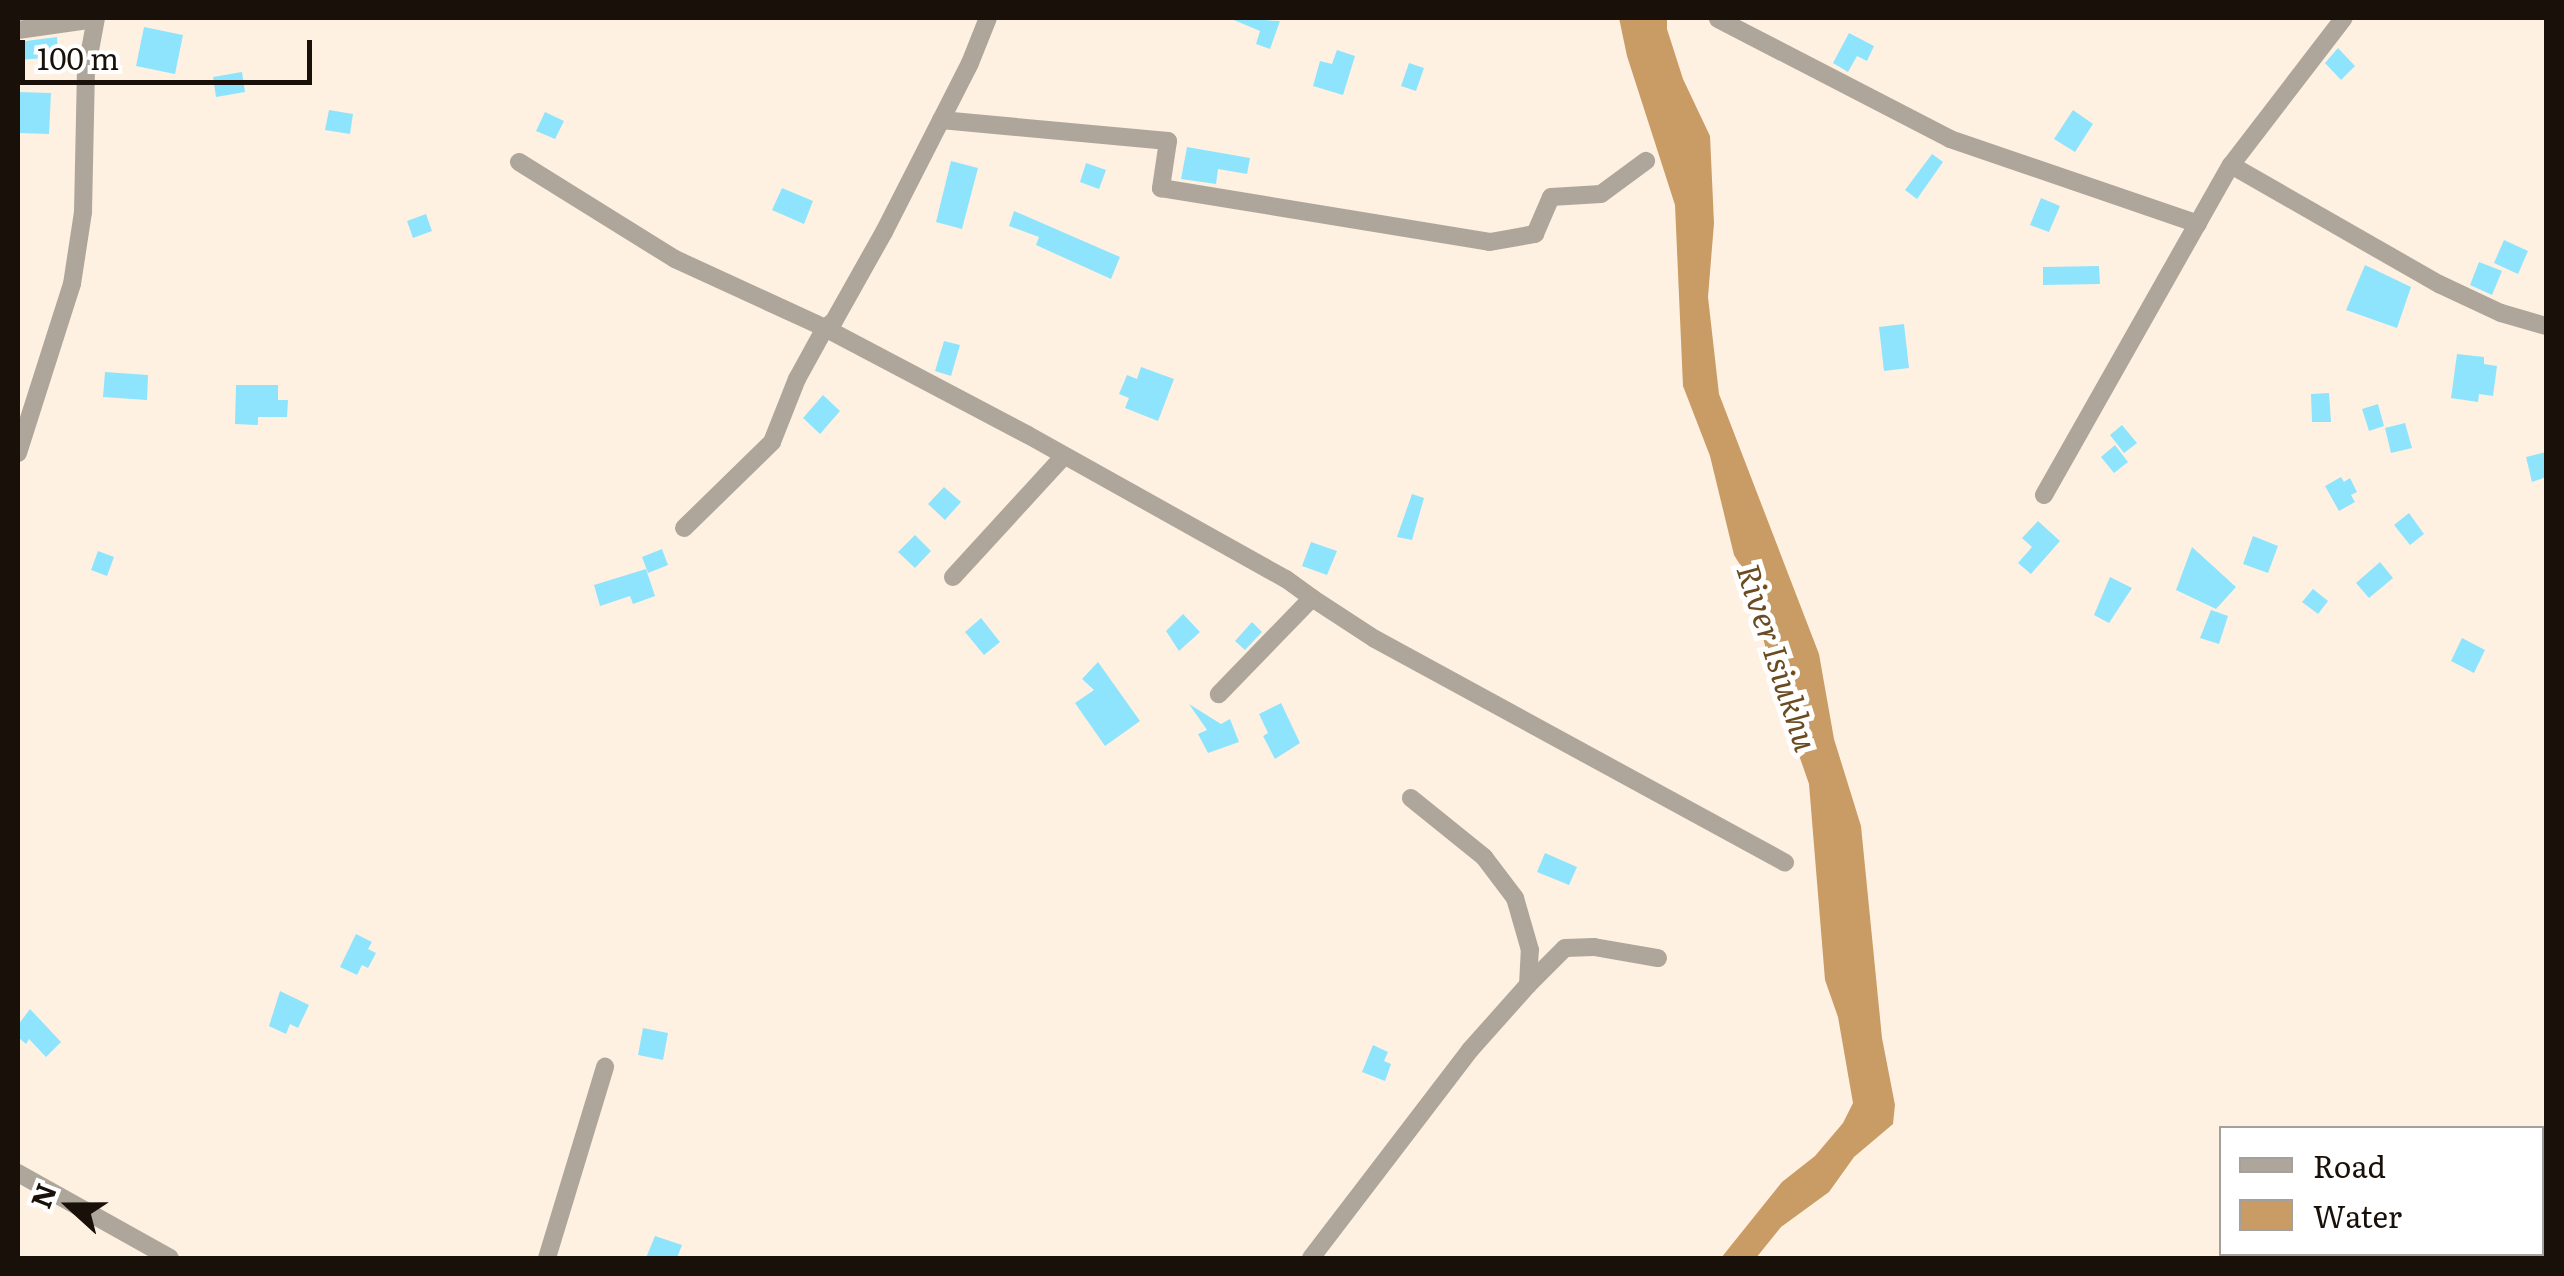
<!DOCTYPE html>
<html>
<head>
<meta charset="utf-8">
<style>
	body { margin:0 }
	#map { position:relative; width:2564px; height:1276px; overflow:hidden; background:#fef1e2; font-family:Literata,serif }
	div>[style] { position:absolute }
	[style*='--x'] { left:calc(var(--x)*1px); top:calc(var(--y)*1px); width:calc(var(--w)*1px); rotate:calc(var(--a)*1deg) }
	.water>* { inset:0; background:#c99c65 }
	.building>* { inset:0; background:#8ee4fd }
	.minor>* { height:18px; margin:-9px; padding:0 9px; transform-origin:9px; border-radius:9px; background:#afa69b }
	span { translate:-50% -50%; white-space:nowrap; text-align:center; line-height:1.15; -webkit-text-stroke:10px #fff; paint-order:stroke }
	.water-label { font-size:32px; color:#6b4b21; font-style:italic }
	.frame { position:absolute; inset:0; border:20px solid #191109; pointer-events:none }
	.legend { position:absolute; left:2219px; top:1126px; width:325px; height:130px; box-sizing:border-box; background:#fff; border:2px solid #a3a09d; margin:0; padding:12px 18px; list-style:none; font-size:30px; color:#191109 }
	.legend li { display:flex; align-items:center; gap:20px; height:50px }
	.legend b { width:50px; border:2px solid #a3a09d }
	.north { position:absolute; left:20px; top:1156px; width:100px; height:100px; -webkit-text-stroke:8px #fff; paint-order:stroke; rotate:291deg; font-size:28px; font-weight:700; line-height:40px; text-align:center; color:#191109 }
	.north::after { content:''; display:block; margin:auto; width:35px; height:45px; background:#191109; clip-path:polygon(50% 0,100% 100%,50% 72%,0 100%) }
	.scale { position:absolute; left:20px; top:40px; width:292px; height:45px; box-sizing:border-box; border:5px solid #191109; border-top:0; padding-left:12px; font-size:30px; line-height:35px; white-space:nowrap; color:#191109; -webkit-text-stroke:8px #fff; paint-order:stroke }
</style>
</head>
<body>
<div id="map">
	<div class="water">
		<div style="clip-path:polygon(1619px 18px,1667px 18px,1667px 29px,1683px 79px,1710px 136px,1714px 223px,1708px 297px,1719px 394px,1819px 654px,1834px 739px,1861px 826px,1882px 1038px,1895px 1105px,1893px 1124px,1854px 1157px,1829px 1192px,1781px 1227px,1756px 1258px,1721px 1258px,1782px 1182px,1815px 1156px,1843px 1123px,1853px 1103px,1838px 1017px,1825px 980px,1809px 784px,1774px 683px,1749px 579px,1734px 555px,1710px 456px,1683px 386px,1675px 205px,1627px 56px)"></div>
	</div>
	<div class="building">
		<div style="clip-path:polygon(1229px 18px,1280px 21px,1270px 49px,1256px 44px,1260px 31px)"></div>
		<div style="clip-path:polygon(144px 27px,183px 35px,175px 74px,136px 66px)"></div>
		<div style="clip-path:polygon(1849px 33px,1874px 46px,1867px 61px,1857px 56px,1848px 72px,1833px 63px)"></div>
		<div style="clip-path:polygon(57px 37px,58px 57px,18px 60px,18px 42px)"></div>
		<div style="clip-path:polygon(2338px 48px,2355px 66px,2341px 80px,2325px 63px)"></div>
		<div style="clip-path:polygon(1337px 50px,1355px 56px,1343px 95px,1313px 86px,1320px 61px,1332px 64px)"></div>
		<div style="clip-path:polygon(1409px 63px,1424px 68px,1416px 91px,1401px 86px)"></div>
		<div style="clip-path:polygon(242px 72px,245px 92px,216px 97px,213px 77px)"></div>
		<div style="clip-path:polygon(18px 92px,51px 93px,49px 134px,18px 133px)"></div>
		<div style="clip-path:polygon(329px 110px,353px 114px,350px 134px,325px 130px)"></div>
		<div style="clip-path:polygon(2073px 110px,2093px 124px,2075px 152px,2054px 139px)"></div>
		<div style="clip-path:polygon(545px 112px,564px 121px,555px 139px,536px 131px)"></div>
		<div style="clip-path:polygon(1187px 147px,1250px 158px,1247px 174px,1218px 169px,1216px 184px,1181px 179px)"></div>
		<div style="clip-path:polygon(1932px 154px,1943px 162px,1917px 199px,1905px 190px)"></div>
		<div style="clip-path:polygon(951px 161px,978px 168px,962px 229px,936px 222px)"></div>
		<div style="clip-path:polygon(1086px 163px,1106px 170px,1099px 189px,1080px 182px)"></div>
		<div style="clip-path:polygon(782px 188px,813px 201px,804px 224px,772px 210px)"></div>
		<div style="clip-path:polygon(2041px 198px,2060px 206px,2049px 232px,2030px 225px)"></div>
		<div style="clip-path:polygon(1014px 211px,1120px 257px,1111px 279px,1036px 245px,1039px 237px,1009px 226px)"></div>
		<div style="clip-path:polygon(426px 214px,432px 231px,413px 238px,407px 221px)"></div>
		<div style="clip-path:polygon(2504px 240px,2528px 251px,2518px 274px,2494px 263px)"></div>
		<div style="clip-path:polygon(2479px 262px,2502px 271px,2492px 295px,2470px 285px)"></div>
		<div style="clip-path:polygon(2365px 265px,2411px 287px,2397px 328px,2346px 310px)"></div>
		<div style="clip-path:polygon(2099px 266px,2100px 284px,2043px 285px,2043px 267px)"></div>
		<div style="clip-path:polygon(1904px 324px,1909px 368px,1884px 371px,1879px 327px)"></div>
		<div style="clip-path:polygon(944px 341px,960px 345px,951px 376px,935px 371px)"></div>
		<div style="clip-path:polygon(2457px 354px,2484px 357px,2484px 364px,2497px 366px,2493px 396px,2479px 394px,2478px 402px,2451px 398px)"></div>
		<div style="clip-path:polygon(1141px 367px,1174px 379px,1158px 421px,1125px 408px,1129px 398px,1119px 394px,1127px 375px,1137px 379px)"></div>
		<div style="clip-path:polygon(105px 372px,148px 375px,147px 400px,103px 397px)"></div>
		<div style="clip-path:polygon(236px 385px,278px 385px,278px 400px,288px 400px,287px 417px,258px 417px,258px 425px,235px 424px)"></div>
		<div style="clip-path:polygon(2329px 393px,2331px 422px,2312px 422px,2311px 394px)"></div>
		<div style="clip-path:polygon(823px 395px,840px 411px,820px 434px,803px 418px)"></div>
		<div style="clip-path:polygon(2378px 404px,2384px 426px,2369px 431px,2362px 409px)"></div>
		<div style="clip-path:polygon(2405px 423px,2412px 448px,2391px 453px,2385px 428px)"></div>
		<div style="clip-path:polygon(2122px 425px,2137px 443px,2124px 453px,2110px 435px)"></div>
		<div style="clip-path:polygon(2115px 445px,2128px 462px,2114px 473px,2101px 457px)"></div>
		<div style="clip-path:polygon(2546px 452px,2546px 477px,2532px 482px,2526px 457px)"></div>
		<div style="clip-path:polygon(2341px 477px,2344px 482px,2350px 478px,2357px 492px,2351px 495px,2355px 502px,2339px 511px,2325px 486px)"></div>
		<div style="clip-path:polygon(944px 487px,961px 502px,945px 520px,928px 504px)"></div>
		<div style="clip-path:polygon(1412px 494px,1424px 498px,1412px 540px,1397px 537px)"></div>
		<div style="clip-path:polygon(2409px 513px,2424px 534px,2410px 545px,2394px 525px)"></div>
		<div style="clip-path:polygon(2038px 521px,2060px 541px,2031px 574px,2018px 563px,2032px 547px,2022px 538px)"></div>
		<div style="clip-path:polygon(915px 535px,931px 551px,915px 568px,898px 552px)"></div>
		<div style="clip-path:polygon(2253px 536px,2278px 546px,2268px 573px,2243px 564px)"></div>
		<div style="clip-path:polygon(1311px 542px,1337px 551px,1327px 575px,1302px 566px)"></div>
		<div style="clip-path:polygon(2192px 547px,2236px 587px,2216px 609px,2176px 590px)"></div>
		<div style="clip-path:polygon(662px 549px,668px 565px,648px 573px,642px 557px)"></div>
		<div style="clip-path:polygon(98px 551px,114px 557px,107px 576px,91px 570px)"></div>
		<div style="clip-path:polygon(2380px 562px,2393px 578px,2369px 598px,2356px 583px)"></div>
		<div style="clip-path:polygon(646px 569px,655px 596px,633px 604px,630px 596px,600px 606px,594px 585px)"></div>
		<div style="clip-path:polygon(2110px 577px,2132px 588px,2109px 623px,2094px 615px)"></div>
		<div style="clip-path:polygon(2313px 589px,2328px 601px,2318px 614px,2302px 602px)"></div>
		<div style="clip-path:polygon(2211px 610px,2228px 616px,2219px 644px,2200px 638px)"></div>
		<div style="clip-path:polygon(1183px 614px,1200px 632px,1179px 651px,1166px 631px)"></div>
		<div style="clip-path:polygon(981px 618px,1000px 642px,984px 655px,965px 632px)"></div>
		<div style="clip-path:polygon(1252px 622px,1262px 632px,1245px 650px,1235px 641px)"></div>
		<div style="clip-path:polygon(2462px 638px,2485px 650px,2474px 673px,2451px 661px)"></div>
		<div style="clip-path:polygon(1098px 662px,1140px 721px,1105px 746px,1075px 703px,1094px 690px,1082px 679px)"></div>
		<div style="clip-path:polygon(1281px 703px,1300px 743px,1275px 759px,1263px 736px,1268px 733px,1259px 714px)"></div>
		<div style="clip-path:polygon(1189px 704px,1221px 724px,1230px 719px,1239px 742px,1208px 753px,1198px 734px,1207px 730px)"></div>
		<div style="clip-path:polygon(1545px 853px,1577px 867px,1569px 885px,1537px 872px)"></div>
		<div style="clip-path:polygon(356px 934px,372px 942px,368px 949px,376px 953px,368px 968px,362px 965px,357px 975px,340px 967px)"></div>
		<div style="clip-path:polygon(280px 991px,309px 1005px,298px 1028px,290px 1024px,286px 1034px,269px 1026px)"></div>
		<div style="clip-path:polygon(30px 1009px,61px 1042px,46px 1057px,29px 1039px,26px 1044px,18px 1037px,18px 1025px)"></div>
		<div style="clip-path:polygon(643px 1028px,668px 1033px,663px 1060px,638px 1055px)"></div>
		<div style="clip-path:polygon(1373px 1045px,1388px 1052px,1384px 1061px,1391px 1064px,1385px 1081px,1362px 1072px)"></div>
		<div style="clip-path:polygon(655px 1236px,682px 1245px,677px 1258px,646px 1258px)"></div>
	</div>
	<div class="minor">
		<div style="--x:1718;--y:19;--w:261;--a:27.3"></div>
		<div style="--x:1950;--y:139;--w:262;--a:18.9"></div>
		<div style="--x:18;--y:30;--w:78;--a:-8.1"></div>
		<div style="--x:941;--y:120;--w:228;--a:5.3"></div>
		<div style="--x:1168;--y:141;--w:48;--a:98.5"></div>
		<div style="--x:1161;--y:188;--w:333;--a:9.3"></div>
		<div style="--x:1490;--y:242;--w:46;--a:-10.1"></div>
		<div style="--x:1535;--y:234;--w:40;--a:-66.6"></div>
		<div style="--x:1551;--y:197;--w:50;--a:-3.4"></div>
		<div style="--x:1601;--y:194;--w:56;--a:-36.3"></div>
		<div style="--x:519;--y:162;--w:184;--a:31.9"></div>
		<div style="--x:675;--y:259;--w:165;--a:24.7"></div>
		<div style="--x:825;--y:328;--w:11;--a:-38"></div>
		<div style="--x:834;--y:321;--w:102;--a:-60.7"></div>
		<div style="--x:884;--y:232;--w:190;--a:-63"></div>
		<div style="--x:970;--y:63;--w:48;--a:-68.2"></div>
		<div style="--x:2231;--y:165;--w:240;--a:29.8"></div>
		<div style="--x:2439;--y:284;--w:68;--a:25.1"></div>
		<div style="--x:2501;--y:313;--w:47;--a:16.1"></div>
		<div style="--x:18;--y:453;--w:177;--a:-72.3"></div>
		<div style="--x:72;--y:284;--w:73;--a:-81.3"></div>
		<div style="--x:83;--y:212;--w:140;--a:-88.8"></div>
		<div style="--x:86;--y:72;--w:55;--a:-79.5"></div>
		<div style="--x:2044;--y:495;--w:379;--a:-60.5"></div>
		<div style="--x:2231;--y:165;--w:185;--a:-52.5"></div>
		<div style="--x:684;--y:528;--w:123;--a:-44.3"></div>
		<div style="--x:772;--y:442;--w:68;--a:-68.4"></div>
		<div style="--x:797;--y:379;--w:58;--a:-61.2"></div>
		<div style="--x:825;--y:328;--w:229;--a:27.8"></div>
		<div style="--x:1028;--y:435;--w:295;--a:29.2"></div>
		<div style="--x:1286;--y:579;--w:32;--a:36"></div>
		<div style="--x:1312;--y:598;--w:134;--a:134.1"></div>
		<div style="--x:953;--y:577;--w:164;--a:-47.5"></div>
		<div style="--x:1312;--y:598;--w:75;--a:33.1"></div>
		<div style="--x:1375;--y:639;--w:467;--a:28.6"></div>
		<div style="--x:1528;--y:985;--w:52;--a:-45"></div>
		<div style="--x:1565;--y:948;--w:29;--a:-2"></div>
		<div style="--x:1594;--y:947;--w:65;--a:9.8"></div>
		<div style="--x:18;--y:1173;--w:174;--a:29.2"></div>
		<div style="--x:547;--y:1258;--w:200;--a:-73.1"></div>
		<div style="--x:1311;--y:1258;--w:262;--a:-52.6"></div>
		<div style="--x:1470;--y:1050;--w:87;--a:-48.3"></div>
		<div style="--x:1528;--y:985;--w:35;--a:-87"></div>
		<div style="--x:1530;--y:950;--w:54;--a:-106.1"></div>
		<div style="--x:1515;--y:898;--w:51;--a:-127.1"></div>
		<div style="--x:1484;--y:857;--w:94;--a:-141.1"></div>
	</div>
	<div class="water-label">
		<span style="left:1779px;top:657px;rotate:72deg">River Isiukhu</span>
	</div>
	<div class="frame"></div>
	<ul class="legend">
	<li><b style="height:12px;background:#afa69b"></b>Road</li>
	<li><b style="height:28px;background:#c99c65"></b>Water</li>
	</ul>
	<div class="north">N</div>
	<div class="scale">100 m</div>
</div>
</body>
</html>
